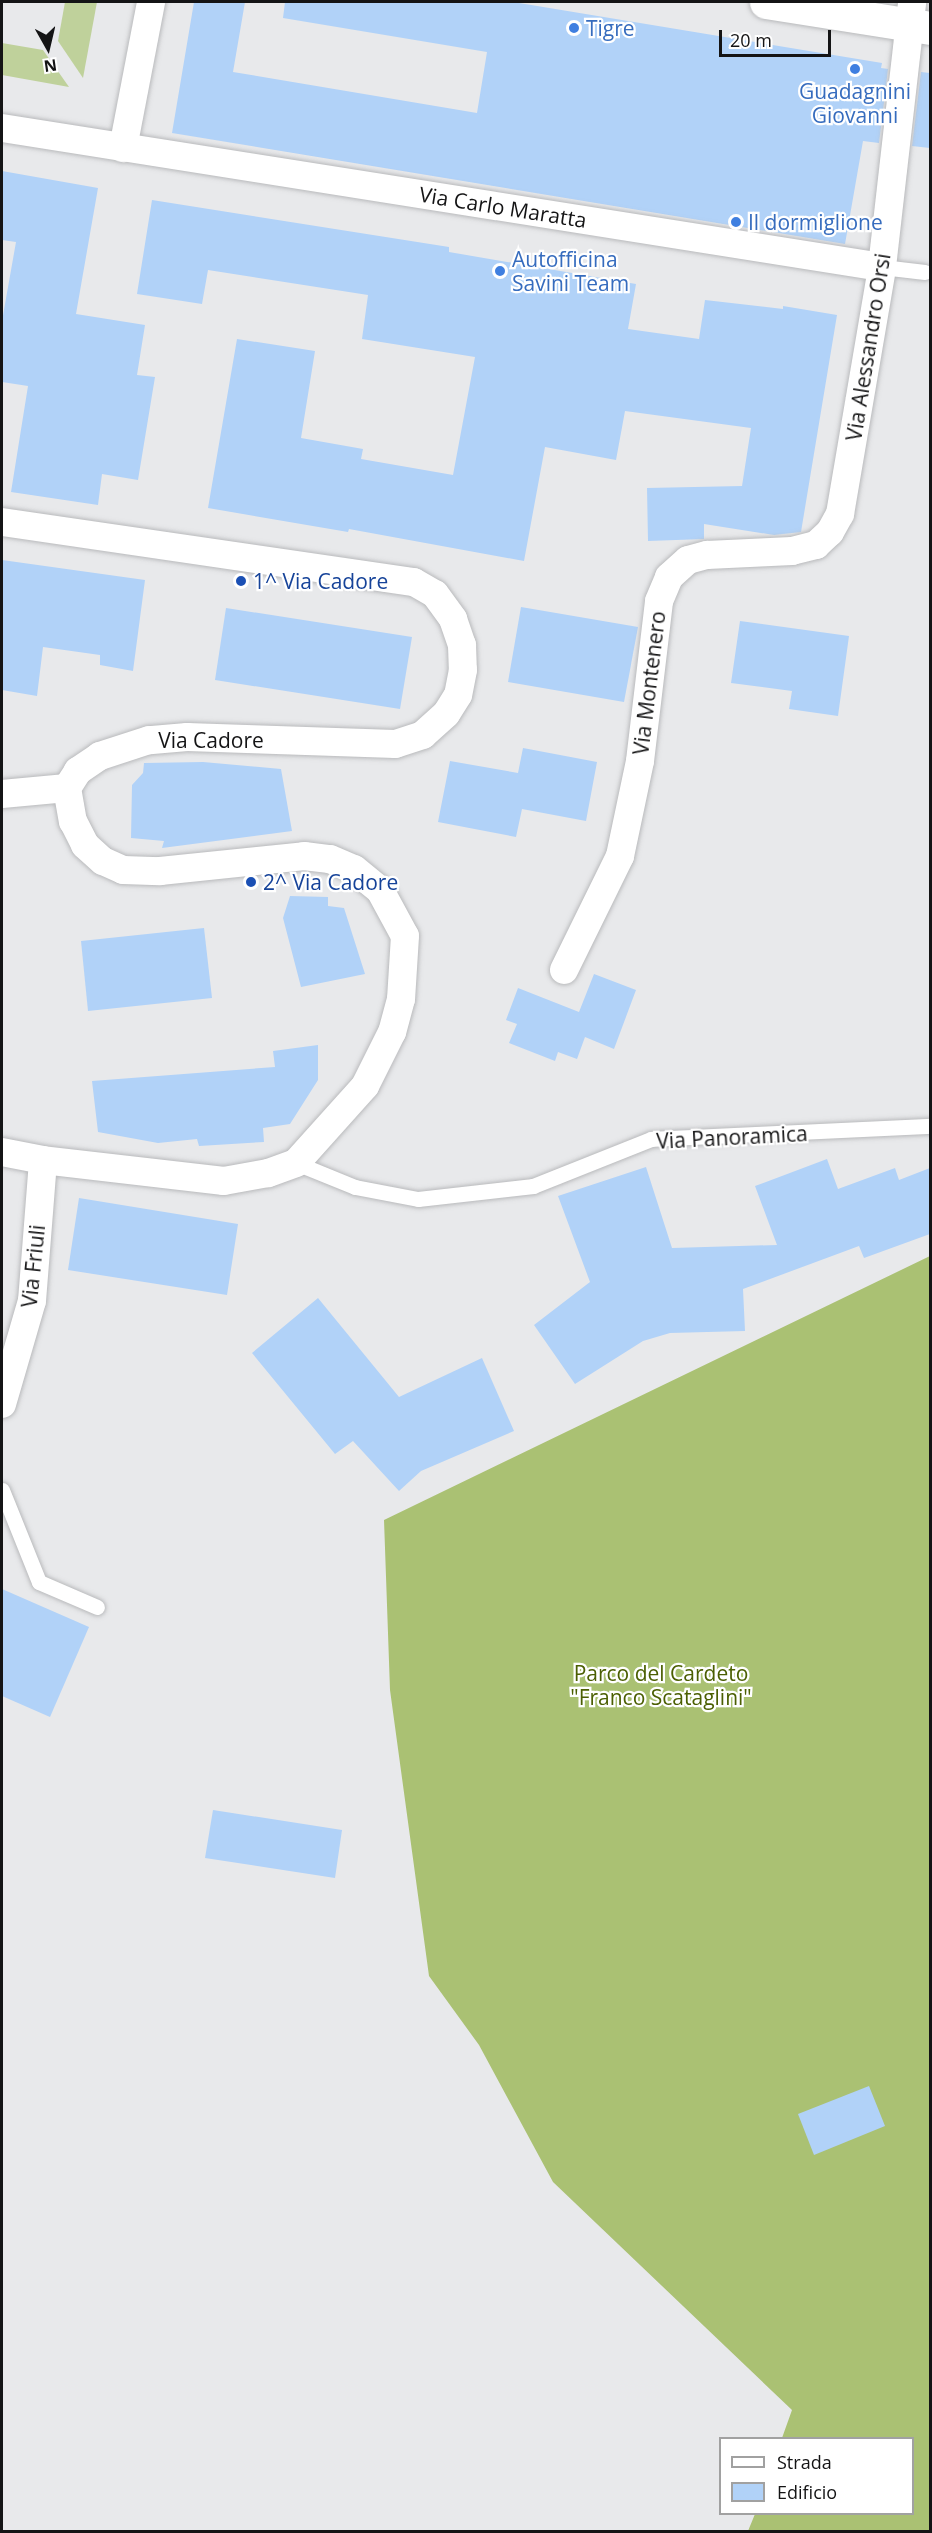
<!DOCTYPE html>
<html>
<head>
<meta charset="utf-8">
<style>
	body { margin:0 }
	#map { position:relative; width:932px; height:2533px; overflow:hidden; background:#e8e9eb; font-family:"Open Sans",sans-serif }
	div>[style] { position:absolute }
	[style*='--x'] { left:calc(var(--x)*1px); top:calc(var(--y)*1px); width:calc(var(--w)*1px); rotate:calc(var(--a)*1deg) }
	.green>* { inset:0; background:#bfd19b }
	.forest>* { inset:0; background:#aac173 }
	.building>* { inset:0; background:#b1d2f8 }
	.roads { filter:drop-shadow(0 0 2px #b9babc) drop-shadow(0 0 2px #b9babc) }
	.lane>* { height:15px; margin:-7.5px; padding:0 7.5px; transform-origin:7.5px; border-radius:7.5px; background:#fff }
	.street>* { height:28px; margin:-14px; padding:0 14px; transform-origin:14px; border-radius:14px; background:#fff }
	.secondary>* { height:33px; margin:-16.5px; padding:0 16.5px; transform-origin:16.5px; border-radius:16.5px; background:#fff }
	.dots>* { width:16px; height:16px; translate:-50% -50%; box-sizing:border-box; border:3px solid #fff; border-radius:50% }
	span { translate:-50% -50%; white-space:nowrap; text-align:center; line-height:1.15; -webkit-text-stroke:4.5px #fff; paint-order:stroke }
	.shop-label { font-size:21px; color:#366cbe }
	.left { translate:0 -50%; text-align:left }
	.street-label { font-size:21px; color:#141415 }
	.transit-label { font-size:21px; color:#164399 }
	.park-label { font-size:21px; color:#4b5f02 }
	.frame { position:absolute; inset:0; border:3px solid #141415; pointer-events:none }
	.legend { position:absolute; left:719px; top:2437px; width:195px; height:78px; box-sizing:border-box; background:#fff; border:2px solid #a1a1a1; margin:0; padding:8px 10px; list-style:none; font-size:18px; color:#141415 }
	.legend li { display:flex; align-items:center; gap:12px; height:30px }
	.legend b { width:30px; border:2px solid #a1a1a1 }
	.north { position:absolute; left:18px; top:18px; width:60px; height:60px; -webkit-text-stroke:4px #fff; paint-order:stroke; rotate:172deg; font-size:16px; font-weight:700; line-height:24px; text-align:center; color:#141415 }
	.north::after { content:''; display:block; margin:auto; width:21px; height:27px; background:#141415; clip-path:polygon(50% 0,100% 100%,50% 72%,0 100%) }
	.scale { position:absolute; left:719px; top:30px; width:112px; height:27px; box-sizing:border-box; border:3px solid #141415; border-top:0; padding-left:8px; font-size:18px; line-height:21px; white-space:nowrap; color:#141415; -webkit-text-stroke:4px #fff; paint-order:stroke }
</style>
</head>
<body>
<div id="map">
	<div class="green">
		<div style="clip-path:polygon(65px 2px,97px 2px,83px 78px,58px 41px)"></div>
		<div style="clip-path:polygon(2px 43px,43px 50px,69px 87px,2px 75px)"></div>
	</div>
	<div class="forest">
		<div style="clip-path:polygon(930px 1256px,930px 2531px,748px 2531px,755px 2514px,912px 2514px,912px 2438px,782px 2438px,792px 2410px,553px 2182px,479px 2045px,429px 1976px,390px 1690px,384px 1520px)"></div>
	</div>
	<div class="building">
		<div style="clip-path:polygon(194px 2px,245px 2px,233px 72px,477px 113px,487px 52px,283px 18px,285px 2px,513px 2px,882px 63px,881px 68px,888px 69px,879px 143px,863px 141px,845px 244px,172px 133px)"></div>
		<div style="clip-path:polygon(921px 72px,930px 73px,930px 148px,912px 146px)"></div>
		<div style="clip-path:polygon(2px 171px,98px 188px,76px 314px,145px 325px,137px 375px,155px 377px,138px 480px,102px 474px,98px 505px,11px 492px,28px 386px,2px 382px,2px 321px,16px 242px,2px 240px)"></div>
		<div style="clip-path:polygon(152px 200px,449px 247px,449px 252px,636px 284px,628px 329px,699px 339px,705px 300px,783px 309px,783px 306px,837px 315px,801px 532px,774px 535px,704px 524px,704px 539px,648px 541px,647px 488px,742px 486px,751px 428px,625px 411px,616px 460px,545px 447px,524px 561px,349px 529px,348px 532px,208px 508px,237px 339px,315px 351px,301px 438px,363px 449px,361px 459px,453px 475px,475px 357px,362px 339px,368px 295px,208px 270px,202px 304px,137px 294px)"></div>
		<div style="clip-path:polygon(2px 560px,145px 580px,133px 671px,100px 665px,100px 655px,43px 647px,37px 696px,2px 690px)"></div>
		<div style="clip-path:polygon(521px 607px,638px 627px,624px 702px,508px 682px)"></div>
		<div style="clip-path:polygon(226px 608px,412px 637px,400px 709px,215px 680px)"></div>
		<div style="clip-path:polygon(740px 621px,849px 636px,838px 716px,789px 709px,792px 691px,731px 683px)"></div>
		<div style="clip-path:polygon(523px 748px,597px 762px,586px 821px,522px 809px,516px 837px,438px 822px,450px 761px,518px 773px)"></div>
		<div style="clip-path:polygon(203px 762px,281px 769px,292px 831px,162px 848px,164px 841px,131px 838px,132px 785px,143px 773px,144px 763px)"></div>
		<div style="clip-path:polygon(290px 896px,328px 897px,328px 906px,344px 908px,365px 974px,301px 987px,283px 918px)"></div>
		<div style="clip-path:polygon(204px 928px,212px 998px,88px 1011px,81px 941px)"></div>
		<div style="clip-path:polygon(594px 974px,636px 990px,614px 1049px,585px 1037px,577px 1059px,558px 1052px,555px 1061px,509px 1043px,517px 1024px,506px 1020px,518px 988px,579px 1012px)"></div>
		<div style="clip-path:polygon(318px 1045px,318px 1080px,290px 1124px,263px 1128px,264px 1142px,199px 1146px,197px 1139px,158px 1143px,98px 1132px,92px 1081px,275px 1067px,273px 1051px)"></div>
		<div style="clip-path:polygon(827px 1159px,838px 1189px,895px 1168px,899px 1180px,930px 1168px,930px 1234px,864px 1258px,859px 1246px,743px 1289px,745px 1331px,670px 1333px,643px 1341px,575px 1384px,534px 1325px,590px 1282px,558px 1196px,646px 1167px,672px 1248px,777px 1245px,755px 1186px)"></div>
		<div style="clip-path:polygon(79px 1198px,238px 1224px,227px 1295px,68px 1270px)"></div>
		<div style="clip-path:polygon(318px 1298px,399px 1397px,482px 1358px,514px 1431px,421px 1471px,399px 1491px,353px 1441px,335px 1454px,252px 1353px)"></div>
		<div style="clip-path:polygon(2px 1589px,89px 1627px,50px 1717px,2px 1696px)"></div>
		<div style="clip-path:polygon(213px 1810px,342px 1830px,335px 1878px,205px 1858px)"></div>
		<div style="clip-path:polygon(869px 2086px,885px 2126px,814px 2155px,798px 2114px)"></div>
	</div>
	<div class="roads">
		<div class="lane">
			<div style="--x:882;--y:267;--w:43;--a:6.6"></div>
			<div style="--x:296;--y:1163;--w:64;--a:22.1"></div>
			<div style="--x:355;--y:1187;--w:64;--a:10.8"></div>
			<div style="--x:418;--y:1199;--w:116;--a:-6.4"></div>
			<div style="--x:533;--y:1186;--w:127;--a:-21.7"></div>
			<div style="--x:651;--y:1139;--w:279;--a:-2.7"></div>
			<div style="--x:2;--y:1490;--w:99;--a:68.1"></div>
			<div style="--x:39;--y:1582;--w:63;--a:23.3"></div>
		</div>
		<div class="street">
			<div style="--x:2;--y:128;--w:891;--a:8.98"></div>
			<div style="--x:123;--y:148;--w:149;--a:-79.1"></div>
			<div style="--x:2;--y:522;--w:416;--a:8.3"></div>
			<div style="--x:414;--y:582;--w:24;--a:30"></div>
			<div style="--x:435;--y:594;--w:31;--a:54"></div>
			<div style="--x:453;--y:619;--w:28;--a:71"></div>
			<div style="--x:462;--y:645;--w:25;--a:88"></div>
			<div style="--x:463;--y:670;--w:25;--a:101"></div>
			<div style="--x:458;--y:695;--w:22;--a:122"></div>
			<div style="--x:446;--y:714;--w:31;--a:138"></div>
			<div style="--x:423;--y:735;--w:29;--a:162"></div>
			<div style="--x:395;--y:744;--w:208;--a:-178.1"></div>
			<div style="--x:187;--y:737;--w:38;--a:175"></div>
			<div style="--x:149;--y:740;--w:52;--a:161.9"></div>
			<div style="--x:100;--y:756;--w:27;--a:146"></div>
			<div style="--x:78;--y:771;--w:20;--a:123"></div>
			<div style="--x:67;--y:788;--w:34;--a:80"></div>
			<div style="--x:73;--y:821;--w:27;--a:63"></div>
			<div style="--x:85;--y:845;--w:24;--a:42"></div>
			<div style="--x:103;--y:861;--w:22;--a:24"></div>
			<div style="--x:123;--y:870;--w:37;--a:2"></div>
			<div style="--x:160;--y:871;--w:145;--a:-5.9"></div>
			<div style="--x:304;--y:856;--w:26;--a:7"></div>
			<div style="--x:330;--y:859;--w:26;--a:23"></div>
			<div style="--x:354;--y:869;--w:33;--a:39"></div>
			<div style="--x:380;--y:890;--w:52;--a:61.5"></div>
			<div style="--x:405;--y:936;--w:63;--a:93.6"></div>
			<div style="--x:401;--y:999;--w:34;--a:105"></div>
			<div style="--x:392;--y:1032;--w:60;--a:116.6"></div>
			<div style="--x:365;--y:1086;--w:103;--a:131.9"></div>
			<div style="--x:296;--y:1163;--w:30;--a:160"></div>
			<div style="--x:268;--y:1173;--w:45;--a:169.7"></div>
			<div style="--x:224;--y:1181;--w:182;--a:-173.4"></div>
			<div style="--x:43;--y:1160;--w:42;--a:-169"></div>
			<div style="--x:2;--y:794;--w:65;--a:-5.3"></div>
			<div style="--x:564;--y:970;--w:127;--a:-63.8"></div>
			<div style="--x:620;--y:856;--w:97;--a:-78.1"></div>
			<div style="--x:640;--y:761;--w:161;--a:-83.2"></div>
			<div style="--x:659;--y:601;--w:26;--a:-67"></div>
			<div style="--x:669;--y:577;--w:25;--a:-42"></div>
			<div style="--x:688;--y:560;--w:20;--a:-15"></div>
			<div style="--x:707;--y:555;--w:85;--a:-2.7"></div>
			<div style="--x:792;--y:551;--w:25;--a:-14"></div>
			<div style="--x:816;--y:545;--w:19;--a:-43"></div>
			<div style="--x:830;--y:532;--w:21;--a:-61"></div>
			<div style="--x:840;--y:514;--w:251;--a:-80.3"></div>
			<div style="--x:882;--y:267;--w:267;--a:-83.5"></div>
			<div style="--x:2;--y:1404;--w:107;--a:-73.8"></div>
			<div style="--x:32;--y:1301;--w:141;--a:-85.5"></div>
		</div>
		<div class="secondary">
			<div style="--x:766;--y:2;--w:166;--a:9"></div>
		</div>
	</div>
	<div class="dots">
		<div style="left:574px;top:28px;background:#3f7fe0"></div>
		<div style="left:855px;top:69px;background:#3f7fe0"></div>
		<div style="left:736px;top:222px;background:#3f7fe0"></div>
		<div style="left:500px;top:271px;background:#3f7fe0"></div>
		<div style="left:241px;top:581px;background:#1a4fb4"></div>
		<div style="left:251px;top:882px;background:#1a4fb4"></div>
	</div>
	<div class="shop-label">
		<span class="left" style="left:586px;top:28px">Tigre</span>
		<span style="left:855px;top:103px">Guadagnini<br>Giovanni</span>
		<span class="left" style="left:748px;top:222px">Il dormiglione</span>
		<span class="left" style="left:512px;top:271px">Autofficina<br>Savini Team</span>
	</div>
	<div class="street-label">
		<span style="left:503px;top:207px;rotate:9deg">Via Carlo Maratta</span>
		<span style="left:868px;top:347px;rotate:-81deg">Via Alessandro Orsi</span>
		<span style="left:649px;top:683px;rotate:-83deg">Via Montenero</span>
		<span style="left:211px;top:740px">Via Cadore</span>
		<span style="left:732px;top:1137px;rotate:-3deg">Via Panoramica</span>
		<span style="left:33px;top:1266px;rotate:-84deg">Via Friuli</span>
	</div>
	<div class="transit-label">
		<span class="left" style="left:253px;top:581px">1^ Via Cadore</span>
		<span class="left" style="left:263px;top:882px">2^ Via Cadore</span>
	</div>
	<div class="park-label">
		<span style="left:661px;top:1685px">Parco del Cardeto<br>"Franco Scataglini"</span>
	</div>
	<div class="frame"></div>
	<ul class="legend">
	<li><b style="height:8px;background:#fff"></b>Strada</li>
	<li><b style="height:16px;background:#b1d2f8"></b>Edificio</li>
	</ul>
	<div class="north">N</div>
	<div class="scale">20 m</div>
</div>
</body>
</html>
